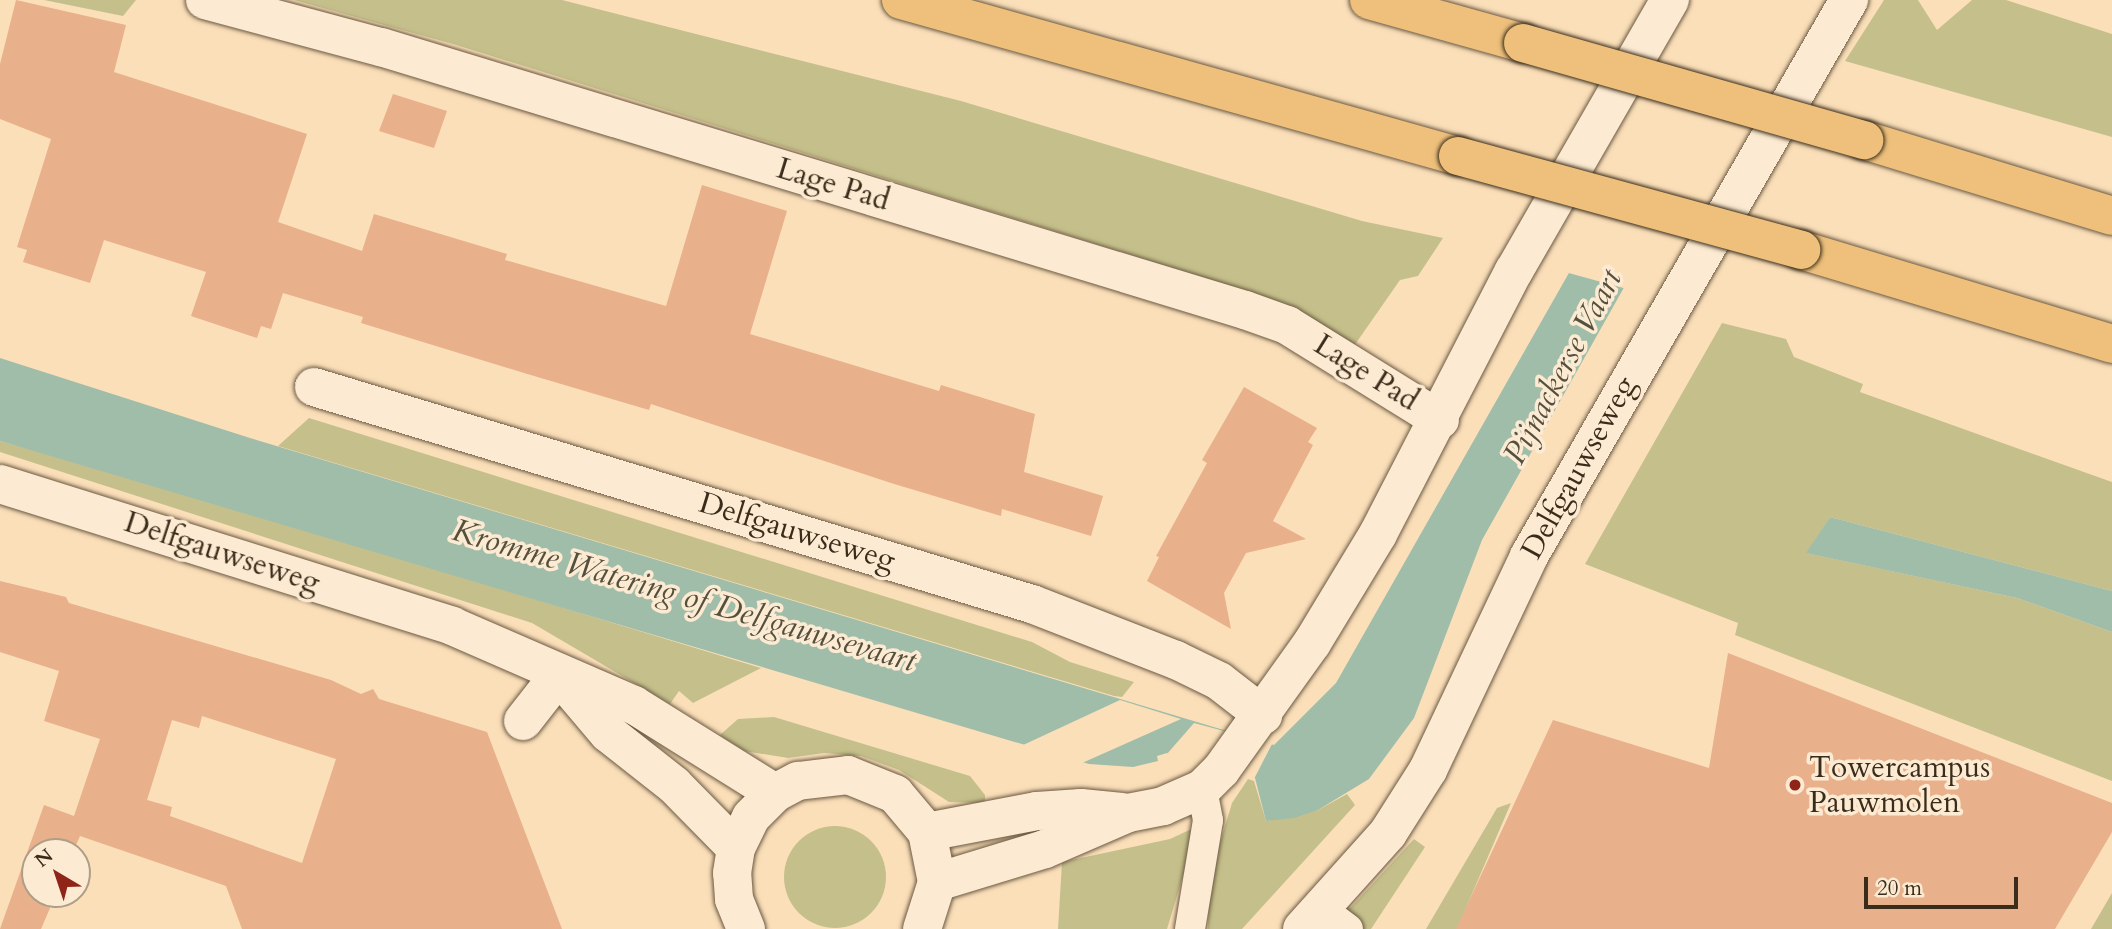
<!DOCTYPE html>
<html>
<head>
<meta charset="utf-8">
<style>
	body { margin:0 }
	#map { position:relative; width:2112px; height:929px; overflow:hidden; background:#fbdfb9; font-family:Cardo,serif }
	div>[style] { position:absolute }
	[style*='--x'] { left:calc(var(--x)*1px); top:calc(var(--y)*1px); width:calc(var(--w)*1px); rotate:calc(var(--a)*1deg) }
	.green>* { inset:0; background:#c5c08b }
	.round { border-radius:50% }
	.water>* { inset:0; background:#a0bdaa }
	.pier>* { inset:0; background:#fbdfb9 }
	.building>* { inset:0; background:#e8b08b }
	.roads { filter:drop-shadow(0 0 2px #6a5942) drop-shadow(0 0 2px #6a5942) }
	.lane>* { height:30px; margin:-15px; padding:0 15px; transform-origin:15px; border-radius:15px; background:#fcead2 }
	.street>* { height:38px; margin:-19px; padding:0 19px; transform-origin:19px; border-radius:19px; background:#fcead2 }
	.secondary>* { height:38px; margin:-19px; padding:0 19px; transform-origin:19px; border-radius:19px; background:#fcead2 }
	.highway>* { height:38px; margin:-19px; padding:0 19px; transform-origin:19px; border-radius:19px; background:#eec07c }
	.bridges { filter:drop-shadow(0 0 2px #3a2c1a) drop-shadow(0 0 2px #3a2c1a) }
	.highway-bridge>* { height:38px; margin:-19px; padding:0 19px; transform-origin:19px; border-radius:19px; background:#eec07c }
	.dots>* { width:19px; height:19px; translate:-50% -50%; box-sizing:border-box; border:4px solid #fcead2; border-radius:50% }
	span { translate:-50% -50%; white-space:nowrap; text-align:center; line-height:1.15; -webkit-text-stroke:7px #fcead2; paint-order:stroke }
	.street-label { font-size:30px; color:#3a2c1a }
	.poi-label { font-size:30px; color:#3a2c1a }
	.left { translate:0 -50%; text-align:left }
	.water-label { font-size:32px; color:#54503e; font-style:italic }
	.north { position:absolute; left:21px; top:838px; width:70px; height:70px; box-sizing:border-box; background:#fcead2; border:2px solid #ae9e88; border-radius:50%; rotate:321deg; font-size:19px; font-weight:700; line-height:28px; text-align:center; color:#3a2c1a }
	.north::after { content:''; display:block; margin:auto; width:24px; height:32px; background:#8f2418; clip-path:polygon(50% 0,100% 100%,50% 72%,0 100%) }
	.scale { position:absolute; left:1864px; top:877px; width:154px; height:32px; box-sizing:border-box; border:4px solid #3a2c1a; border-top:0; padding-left:9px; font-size:21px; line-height:24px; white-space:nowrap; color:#3a2c1a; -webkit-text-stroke:5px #fcead2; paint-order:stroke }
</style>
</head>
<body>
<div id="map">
	<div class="green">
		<div style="clip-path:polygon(44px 0,136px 0,123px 16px)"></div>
		<div style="clip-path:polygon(294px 0,562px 0,961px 101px,1362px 221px,1443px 238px,1418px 276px,1400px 280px,1354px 346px,1199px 276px,453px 44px)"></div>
		<div style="clip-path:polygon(1884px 0,1918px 0,1937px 30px,1972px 0,2006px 0,2112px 34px,2112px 137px,1845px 61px)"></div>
		<div style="clip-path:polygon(1722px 323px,1786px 339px,1794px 357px,1863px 384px,1860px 392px,2112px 482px,2112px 591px,1830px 517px,1807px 553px,2017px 598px,2112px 632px,2112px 781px,1735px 635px,1738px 623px,1585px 564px)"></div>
		<div style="clip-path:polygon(309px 418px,1032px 642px,1070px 662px,1134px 682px,1122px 697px,1114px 696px,278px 446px)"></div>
		<div style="clip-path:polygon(0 441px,186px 493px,761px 668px,693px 703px,679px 691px,670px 704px,532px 623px,0 452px)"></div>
		<div style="clip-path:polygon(774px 717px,970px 776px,985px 795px,985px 803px,949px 802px,899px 770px,861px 756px,824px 753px,788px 758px,744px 751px,720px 735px,738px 719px)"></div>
		<div style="clip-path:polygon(1248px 779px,1254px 781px,1266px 821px,1318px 810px,1347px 794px,1355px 805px,1242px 929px,1208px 929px,1209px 880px,1232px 803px)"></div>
		<div style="clip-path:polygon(1511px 803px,1457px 929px,1426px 929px,1497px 808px)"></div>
		<div style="clip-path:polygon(1198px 826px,1167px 929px,1058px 929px,1062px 862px,1170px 839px)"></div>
		<div class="round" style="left:784px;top:826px;width:102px;height:102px"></div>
		<div style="clip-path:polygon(1414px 839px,1425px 847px,1371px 929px,1331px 929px)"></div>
		<div style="clip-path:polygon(2112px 893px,2112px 929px,2091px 929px)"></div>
	</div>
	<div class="water">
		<div style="clip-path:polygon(1724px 0,1649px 243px,1482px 540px,1414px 718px,1369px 779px,1318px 810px,1294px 818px,1266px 821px,1255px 778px,1167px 753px,1157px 756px,1158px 761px,1133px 767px,1089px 764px,0 441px,0 358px,250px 438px,1274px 745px,1336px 683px)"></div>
		<div style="clip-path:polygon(1830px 517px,2112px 591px,2112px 632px,2017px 598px,1806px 553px)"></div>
	</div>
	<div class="pier">
		<div style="clip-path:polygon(1720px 0,1796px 0,1627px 289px,1565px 272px)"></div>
		<div style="clip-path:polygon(1120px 700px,1181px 719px,1082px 763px,1021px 746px)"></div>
		<div style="clip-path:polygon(1194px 723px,1272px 744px,1254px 779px,1167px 754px)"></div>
	</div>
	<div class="building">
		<div style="clip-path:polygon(16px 0,126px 25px,114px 72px,307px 134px,278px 222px,362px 251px,374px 214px,507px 254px,505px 260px,666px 306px,702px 185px,787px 211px,750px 334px,939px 391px,941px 385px,1035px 414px,1024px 472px,1103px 496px,1091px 536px,1002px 509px,1001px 516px,891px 483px,651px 404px,649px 410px,524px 373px,361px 323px,363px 317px,283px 293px,271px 329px,261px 326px,257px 338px,191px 316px,206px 272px,104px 240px,90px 283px,23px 262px,27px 250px,17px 247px,51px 139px,0 119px,0 64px)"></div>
		<div style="clip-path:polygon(393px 94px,447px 111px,434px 148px,379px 131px)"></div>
		<div style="clip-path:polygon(1244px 387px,1317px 428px,1308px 442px,1313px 445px,1273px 521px,1306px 539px,1246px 553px,1224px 593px,1231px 629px,1147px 581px,1159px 557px,1156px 556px,1207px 463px,1202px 460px)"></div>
		<div style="clip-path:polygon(evenodd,0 581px,66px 597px,69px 603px,331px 680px,361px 694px,373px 689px,379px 699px,487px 732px,562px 929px,242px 929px,226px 886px,80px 836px,73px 852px,35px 852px,35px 894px,56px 894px,41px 929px,0 929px,44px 805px,74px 816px,100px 739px,44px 721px,59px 671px,0 652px,0 581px,202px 716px,336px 759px,302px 863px,170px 816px,172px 807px,147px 800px,172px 720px,199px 728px,202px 716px)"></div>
		<div style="clip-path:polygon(1728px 653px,2112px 803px,2112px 832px,2055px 929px,1456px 929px,1553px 720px,1709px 768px)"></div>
	</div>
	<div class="roads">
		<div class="lane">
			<div style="--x:1320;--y:908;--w:35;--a:37"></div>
			<div style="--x:1190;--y:929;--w:110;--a:-80.6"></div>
			<div style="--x:1208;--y:820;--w:32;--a:-101"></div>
		</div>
		<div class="street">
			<div style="--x:205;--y:0;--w:182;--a:15"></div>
			<div style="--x:381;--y:47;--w:903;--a:16.93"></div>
			<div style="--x:1245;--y:310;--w:45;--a:19.7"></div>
			<div style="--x:1287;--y:325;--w:180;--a:31.8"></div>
			<div style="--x:314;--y:387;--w:750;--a:16.82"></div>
			<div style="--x:1032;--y:604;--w:155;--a:21.3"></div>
			<div style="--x:1176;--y:660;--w:48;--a:26"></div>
			<div style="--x:1219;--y:681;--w:56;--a:37.7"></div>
			<div style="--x:523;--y:721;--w:58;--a:-52"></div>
			<div style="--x:1302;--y:929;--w:129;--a:-48.1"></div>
			<div style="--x:1388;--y:833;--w:75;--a:-57.6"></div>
			<div style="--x:1428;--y:770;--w:237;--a:-64.7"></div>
			<div style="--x:1529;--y:556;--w:642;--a:-60.08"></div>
		</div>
		<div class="secondary">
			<div style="--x:0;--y:484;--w:474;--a:17.4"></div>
			<div style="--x:452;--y:626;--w:198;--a:23.5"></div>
			<div style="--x:634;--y:705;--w:166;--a:32"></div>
			<div style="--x:563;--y:680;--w:70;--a:49.7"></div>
			<div style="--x:608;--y:733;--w:84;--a:38.2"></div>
			<div style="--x:674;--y:785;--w:88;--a:45.5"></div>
			<div style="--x:927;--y:832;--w:112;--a:-10.8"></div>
			<div style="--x:1037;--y:811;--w:44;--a:-3.9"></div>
			<div style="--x:1081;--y:808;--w:41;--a:5.6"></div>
			<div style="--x:937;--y:882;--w:113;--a:-17"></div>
			<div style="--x:1045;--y:849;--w:90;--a:-23.4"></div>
			<div style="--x:1128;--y:813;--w:36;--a:-11"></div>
			<div style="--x:1163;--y:806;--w:43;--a:-23.6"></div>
			<div style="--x:1202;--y:789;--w:27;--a:-45"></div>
			<div style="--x:1221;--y:770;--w:156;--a:-54.4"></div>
			<div style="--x:1312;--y:643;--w:127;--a:-58.8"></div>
			<div style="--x:1378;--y:534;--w:296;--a:-62.7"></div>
			<div style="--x:1514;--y:271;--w:313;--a:-60.1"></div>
			<div style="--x:746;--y:929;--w:32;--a:-112"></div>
			<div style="--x:734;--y:899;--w:26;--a:-94"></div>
			<div style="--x:732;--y:873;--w:25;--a:-81"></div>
			<div style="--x:736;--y:848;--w:34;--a:-64"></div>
			<div style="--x:751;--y:817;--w:34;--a:-45"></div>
			<div style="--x:775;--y:793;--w:26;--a:-28"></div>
			<div style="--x:798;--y:781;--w:50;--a:-6.8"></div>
			<div style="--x:848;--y:775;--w:51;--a:22"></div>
			<div style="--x:895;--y:794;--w:50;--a:49.9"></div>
			<div style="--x:927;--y:832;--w:51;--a:78.7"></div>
			<div style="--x:937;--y:882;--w:49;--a:107.7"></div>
		</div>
		<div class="highway">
			<div style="--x:901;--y:0;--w:578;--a:15.65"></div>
			<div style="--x:1369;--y:0;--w:160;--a:15.6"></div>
			<div style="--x:1864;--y:140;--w:259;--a:17"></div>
			<div style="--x:1801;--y:250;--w:325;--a:16.8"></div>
		</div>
	</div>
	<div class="bridges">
		<div class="highway-bridge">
			<div style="--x:1523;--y:43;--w:355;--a:15.9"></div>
			<div style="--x:1458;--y:156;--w:356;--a:15.3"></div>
		</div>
	</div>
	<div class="dots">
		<div style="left:1795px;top:785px;background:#8f2418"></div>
	</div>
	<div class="street-label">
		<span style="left:833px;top:185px;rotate:17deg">Lage Pad</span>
		<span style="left:1366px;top:373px;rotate:32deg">Lage Pad</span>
		<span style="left:1579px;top:468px;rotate:-61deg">Delfgauwseweg</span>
		<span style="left:797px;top:532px;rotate:17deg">Delfgauwseweg</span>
		<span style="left:222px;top:553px;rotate:18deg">Delfgauwseweg</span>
	</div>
	<div class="poi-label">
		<span class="left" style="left:1809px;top:785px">Towercampus<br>Pauwmolen</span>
	</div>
	<div class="water-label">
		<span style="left:1563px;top:367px;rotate:-62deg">Pijnackerse Vaart</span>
		<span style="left:684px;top:596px;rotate:16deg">Kromme Watering of Delfgauwsevaart</span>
	</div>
	<div class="north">N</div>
	<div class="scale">20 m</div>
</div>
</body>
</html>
